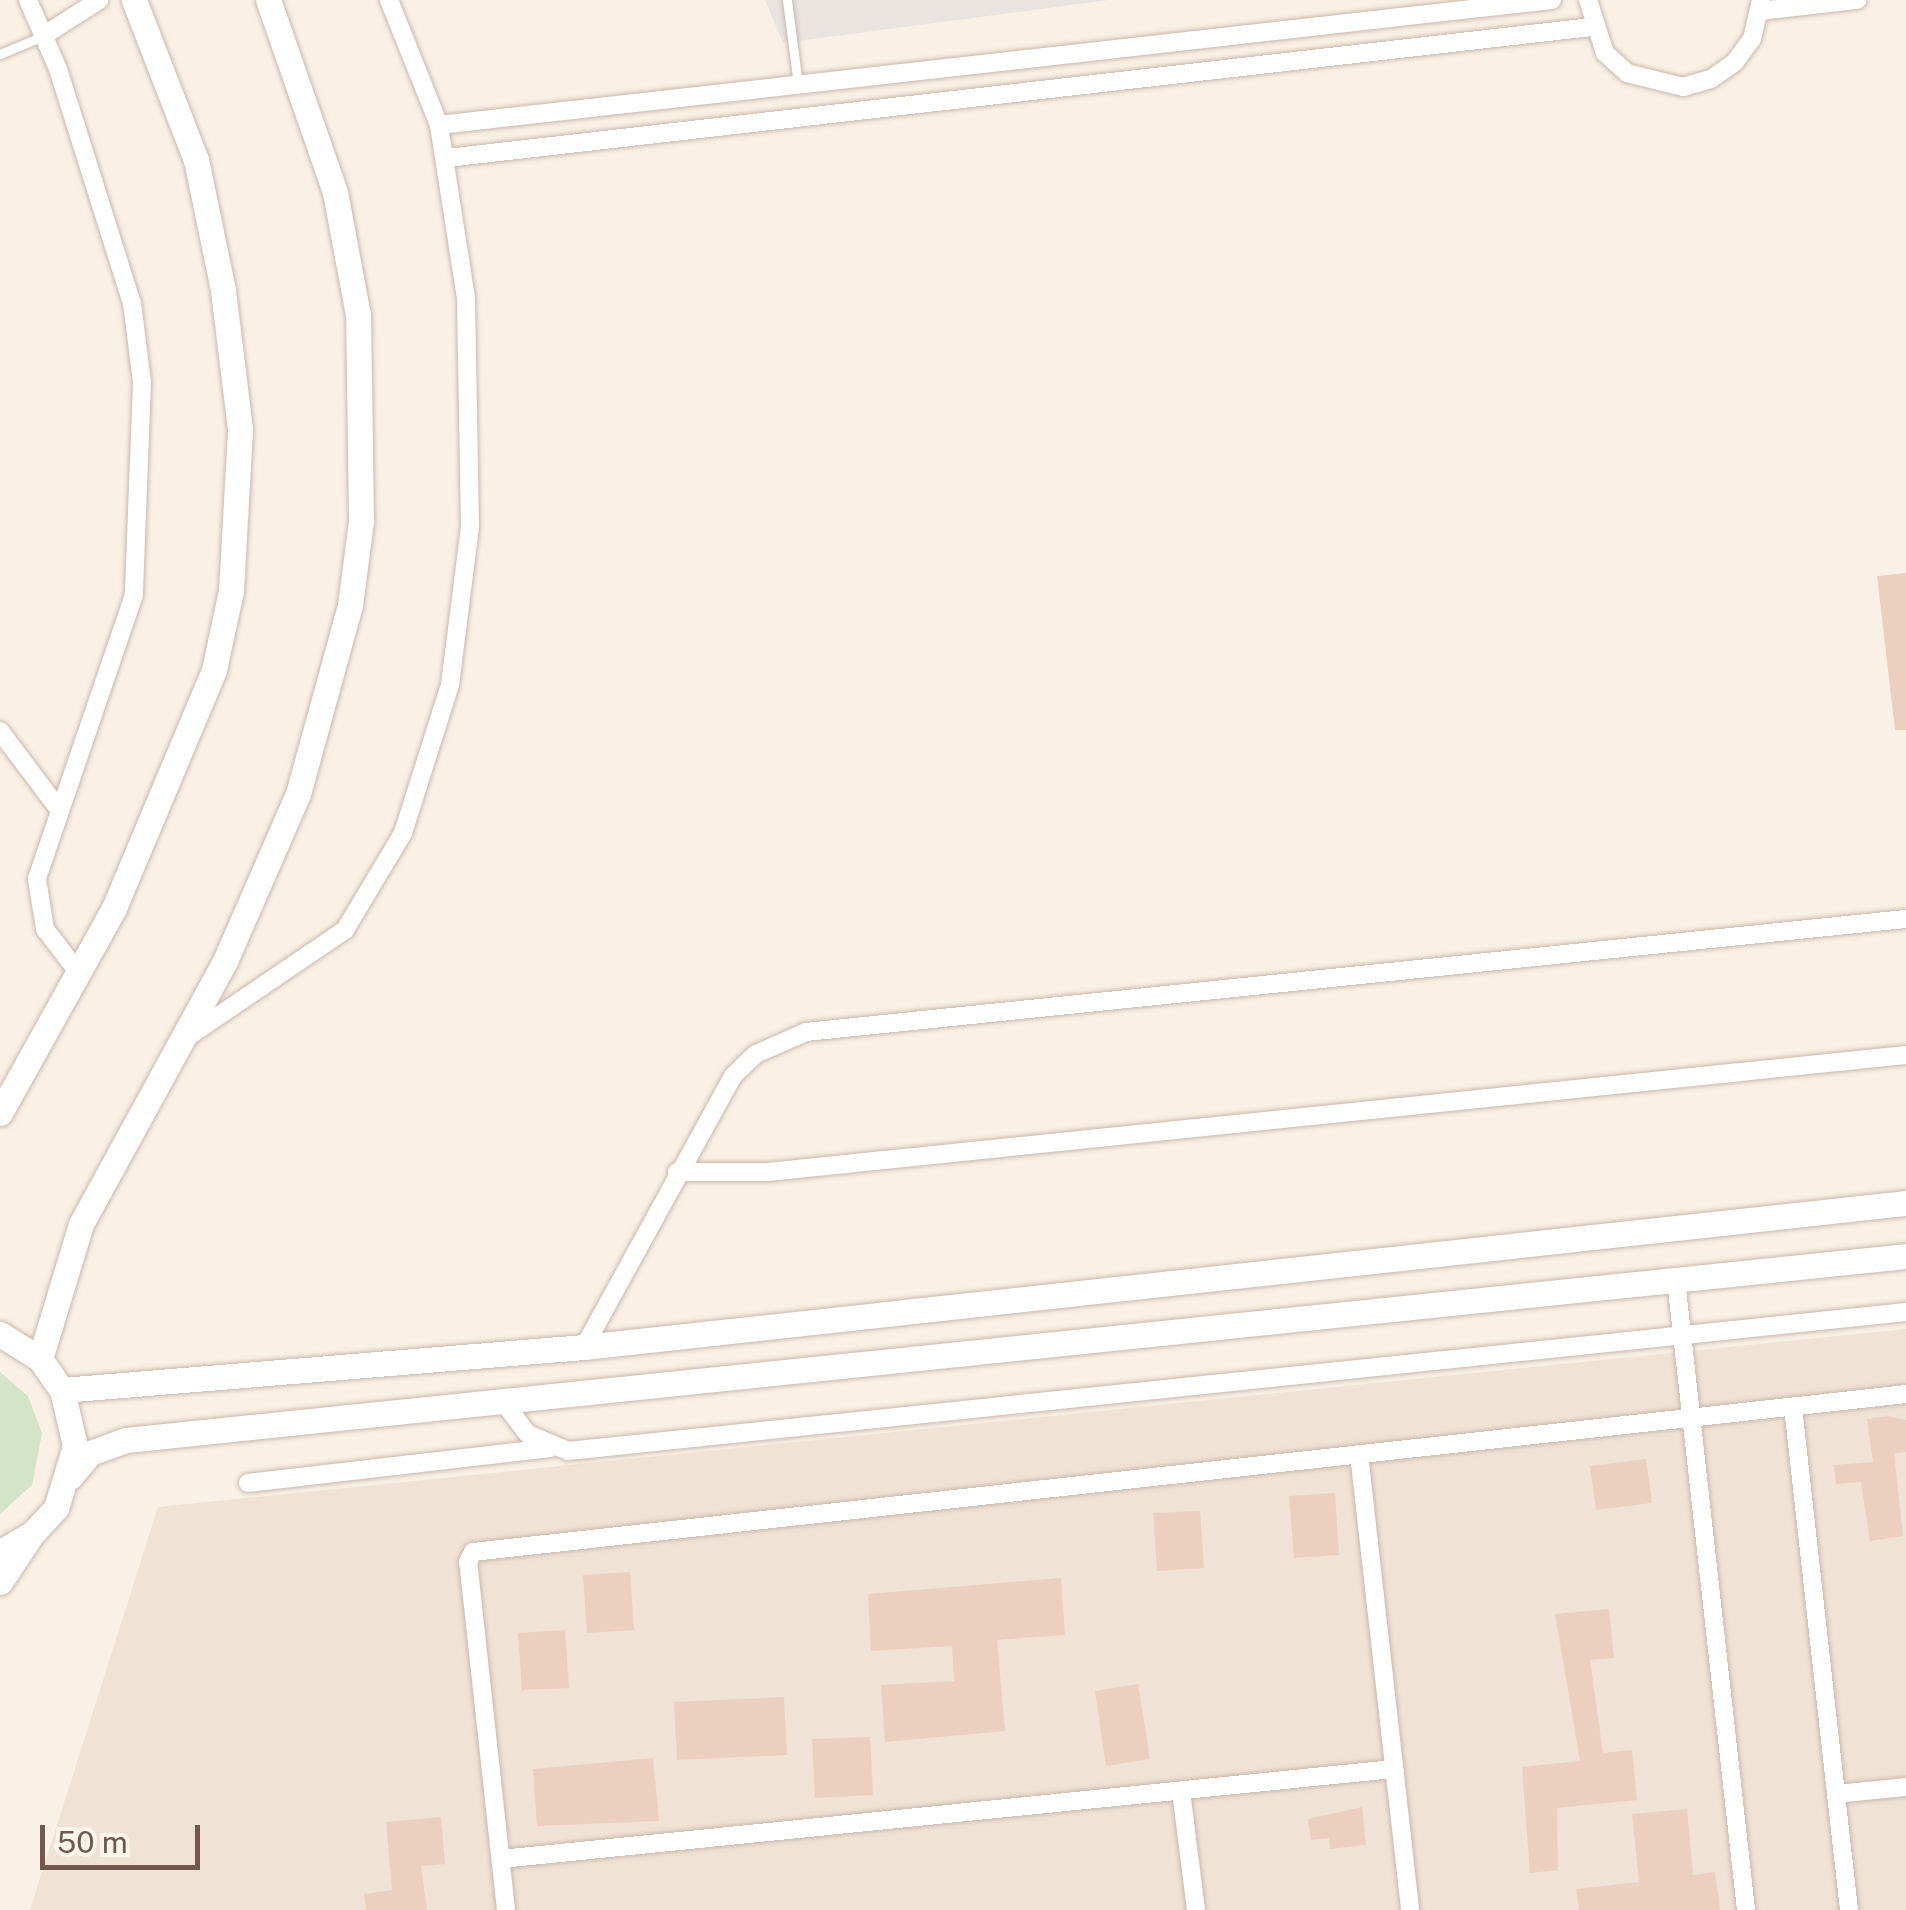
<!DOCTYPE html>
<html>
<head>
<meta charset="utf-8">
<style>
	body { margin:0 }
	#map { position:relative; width:1906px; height:1910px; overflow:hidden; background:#f9f1e5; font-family:"Public Sans",sans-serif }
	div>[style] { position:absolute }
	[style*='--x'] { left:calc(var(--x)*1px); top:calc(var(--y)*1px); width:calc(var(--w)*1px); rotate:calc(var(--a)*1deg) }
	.residential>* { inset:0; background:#f0e2d5 }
	.industrial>* { inset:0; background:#e9e4df }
	.green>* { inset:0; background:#d3e5c6 }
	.building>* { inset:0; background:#ebd0c0 }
	.roads { filter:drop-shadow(0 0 2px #c9b8ad) drop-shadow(0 0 2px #c9b8ad) }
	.lane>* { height:9px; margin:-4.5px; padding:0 4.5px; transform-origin:4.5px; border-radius:4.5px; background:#fff }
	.street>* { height:18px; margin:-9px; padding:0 9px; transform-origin:9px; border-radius:9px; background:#fff }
	.secondary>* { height:25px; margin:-12.5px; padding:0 12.5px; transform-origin:12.5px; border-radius:12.5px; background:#fff }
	span { translate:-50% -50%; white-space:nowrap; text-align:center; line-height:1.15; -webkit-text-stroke:8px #fcf5eb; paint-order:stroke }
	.scale { position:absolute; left:40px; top:1825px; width:160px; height:45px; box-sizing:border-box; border:5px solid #6f584e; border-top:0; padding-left:12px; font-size:30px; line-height:35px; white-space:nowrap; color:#6f584e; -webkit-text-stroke:8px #fcf5eb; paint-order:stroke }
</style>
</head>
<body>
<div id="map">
	<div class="residential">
		<div style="clip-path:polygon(1906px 1329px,1906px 1910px,30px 1910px,158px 1507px)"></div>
	</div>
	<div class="industrial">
		<div style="clip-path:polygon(765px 0,1108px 0,783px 43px)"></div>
	</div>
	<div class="green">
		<div style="clip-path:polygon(0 1372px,28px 1396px,42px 1433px,32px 1485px,0 1514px)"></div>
	</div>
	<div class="building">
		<div style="clip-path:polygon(1906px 573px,1906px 730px,1895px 730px,1877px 576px)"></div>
		<div style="clip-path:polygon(1888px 1416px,1906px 1420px,1906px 1452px,1894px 1453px,1903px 1536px,1870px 1541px,1861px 1482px,1836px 1484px,1834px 1465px,1873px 1462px,1867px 1419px)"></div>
		<div style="clip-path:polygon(1646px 1459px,1652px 1503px,1596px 1510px,1590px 1466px)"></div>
		<div style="clip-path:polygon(1335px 1493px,1339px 1555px,1294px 1558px,1289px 1496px)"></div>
		<div style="clip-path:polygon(1200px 1511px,1204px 1568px,1157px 1571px,1153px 1513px)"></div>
		<div style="clip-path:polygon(630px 1572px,634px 1630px,587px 1633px,583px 1575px)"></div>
		<div style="clip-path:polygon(1061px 1578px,1065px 1635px,997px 1640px,1005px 1731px,885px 1742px,881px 1685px,954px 1681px,952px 1646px,871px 1651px,868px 1594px)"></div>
		<div style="clip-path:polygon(1609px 1609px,1614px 1658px,1590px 1660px,1603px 1753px,1632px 1750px,1637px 1800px,1557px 1808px,1558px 1870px,1530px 1873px,1522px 1767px,1580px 1761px,1555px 1614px)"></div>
		<div style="clip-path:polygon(565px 1630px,569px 1688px,522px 1690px,518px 1633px)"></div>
		<div style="clip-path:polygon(1138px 1684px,1150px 1759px,1106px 1766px,1095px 1691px)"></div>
		<div style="clip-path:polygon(784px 1697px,787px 1755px,677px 1760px,674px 1702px)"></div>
		<div style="clip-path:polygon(870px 1737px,873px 1795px,815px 1798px,812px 1739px)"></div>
		<div style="clip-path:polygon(653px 1758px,659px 1821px,537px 1826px,533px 1769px)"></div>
		<div style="clip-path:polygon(1362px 1807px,1366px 1845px,1330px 1849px,1329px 1838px,1311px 1840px,1308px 1819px)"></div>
		<div style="clip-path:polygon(1687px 1809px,1693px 1875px,1715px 1872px,1720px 1910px,1579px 1910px,1576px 1889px,1639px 1882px,1632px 1814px)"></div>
		<div style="clip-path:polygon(441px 1817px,445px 1864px,421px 1866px,427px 1910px,366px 1910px,364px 1894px,392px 1890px,386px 1822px)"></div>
	</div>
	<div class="roads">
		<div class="lane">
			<div style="--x:787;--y:0;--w:86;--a:82.6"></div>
			<div style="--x:0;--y:54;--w:47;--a:-22.7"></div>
		</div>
		<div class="street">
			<div style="--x:28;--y:0;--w:75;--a:66.5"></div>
			<div style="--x:58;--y:69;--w:245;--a:72.5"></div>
			<div style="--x:132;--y:303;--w:80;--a:82.8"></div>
			<div style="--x:142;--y:382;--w:213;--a:92.2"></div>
			<div style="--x:134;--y:595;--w:300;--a:108.9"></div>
			<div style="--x:37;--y:879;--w:51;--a:80.9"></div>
			<div style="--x:45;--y:929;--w:54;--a:52.5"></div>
			<div style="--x:1588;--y:0;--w:56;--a:72.2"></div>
			<div style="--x:1605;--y:53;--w:30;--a:42"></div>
			<div style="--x:1627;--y:73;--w:58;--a:14"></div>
			<div style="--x:1683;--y:87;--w:29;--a:-16"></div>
			<div style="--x:1711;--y:79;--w:29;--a:-35"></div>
			<div style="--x:1735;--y:62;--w:29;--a:-54"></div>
			<div style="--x:1752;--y:39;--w:40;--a:-77"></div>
			<div style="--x:1760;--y:11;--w:98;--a:-6.5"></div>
			<div style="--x:43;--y:36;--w:67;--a:-32.7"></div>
			<div style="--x:439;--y:125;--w:1120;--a:-6.41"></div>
			<div style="--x:447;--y:158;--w:1152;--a:-6.53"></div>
			<div style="--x:0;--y:731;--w:100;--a:53.1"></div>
			<div style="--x:186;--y:1038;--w:192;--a:-34.2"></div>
			<div style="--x:345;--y:930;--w:113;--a:-59.1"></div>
			<div style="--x:403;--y:833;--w:155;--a:-72.4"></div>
			<div style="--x:450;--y:685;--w:159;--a:-82.8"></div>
			<div style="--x:470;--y:527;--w:229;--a:-91"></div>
			<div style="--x:466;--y:298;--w:175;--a:-98.9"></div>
			<div style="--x:439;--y:125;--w:135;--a:-111.8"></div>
			<div style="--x:677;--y:1172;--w:91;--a:0"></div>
			<div style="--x:768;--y:1172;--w:1144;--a:-5.87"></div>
			<div style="--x:1676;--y:1280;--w:634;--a:83.66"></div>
			<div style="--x:584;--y:1347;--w:309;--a:-61.2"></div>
			<div style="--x:733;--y:1076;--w:32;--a:-44"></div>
			<div style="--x:756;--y:1054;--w:55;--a:-23.7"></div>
			<div style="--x:806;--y:1032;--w:1106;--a:-5.87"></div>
			<div style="--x:505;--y:1404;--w:38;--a:53"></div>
			<div style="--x:528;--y:1434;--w:43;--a:23"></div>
			<div style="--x:568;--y:1451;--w:1345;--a:-5.93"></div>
			<div style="--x:1793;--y:1407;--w:506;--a:83.65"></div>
			<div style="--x:1359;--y:1454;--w:459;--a:83.6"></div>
			<div style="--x:248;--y:1483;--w:304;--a:-6.6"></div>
			<div style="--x:1181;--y:1791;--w:120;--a:82.8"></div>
			<div style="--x:1836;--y:1794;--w:70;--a:-5.7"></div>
			<div style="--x:501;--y:1859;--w:898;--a:-5.76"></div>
			<div style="--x:506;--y:1910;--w:350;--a:-96.2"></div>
			<div style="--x:468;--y:1562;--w:11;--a:-63"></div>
			<div style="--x:473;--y:1552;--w:1442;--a:-6.29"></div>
		</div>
		<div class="secondary">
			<div style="--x:0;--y:1113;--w:235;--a:-60.9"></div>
			<div style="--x:114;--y:908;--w:258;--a:-67.2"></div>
			<div style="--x:214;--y:670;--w:81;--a:-77.9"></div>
			<div style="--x:231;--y:591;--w:162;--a:-86.8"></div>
			<div style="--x:240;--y:429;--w:140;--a:-97"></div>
			<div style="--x:223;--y:290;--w:133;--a:-101.7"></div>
			<div style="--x:196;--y:160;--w:172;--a:-111.2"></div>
			<div style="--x:0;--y:1334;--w:47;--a:32"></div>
			<div style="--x:40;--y:1359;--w:38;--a:55"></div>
			<div style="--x:62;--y:1390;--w:57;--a:76.9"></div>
			<div style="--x:75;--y:1446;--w:65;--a:107"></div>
			<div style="--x:56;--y:1508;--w:34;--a:133"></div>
			<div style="--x:33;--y:1533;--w:38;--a:150"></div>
			<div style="--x:40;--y:1359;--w:141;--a:-73.1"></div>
			<div style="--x:81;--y:1224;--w:300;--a:-61.3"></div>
			<div style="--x:225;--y:961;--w:182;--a:-66.4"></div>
			<div style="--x:298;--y:794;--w:196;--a:-74.6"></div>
			<div style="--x:350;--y:605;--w:84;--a:-82.5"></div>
			<div style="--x:361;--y:522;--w:207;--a:-90.8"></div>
			<div style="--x:358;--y:315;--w:125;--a:-100.6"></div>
			<div style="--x:335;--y:192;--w:203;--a:-109.2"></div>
			<div style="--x:62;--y:1390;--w:524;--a:-4.71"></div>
			<div style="--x:584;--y:1347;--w:1330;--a:-6.22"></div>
			<div style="--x:70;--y:1477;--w:31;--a:-50"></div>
			<div style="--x:90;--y:1453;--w:38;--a:-20"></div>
			<div style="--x:126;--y:1440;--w:1789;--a:-5.9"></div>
			<div style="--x:0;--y:1582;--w:54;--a:-56.3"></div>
		</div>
	</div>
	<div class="scale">50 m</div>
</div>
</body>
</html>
